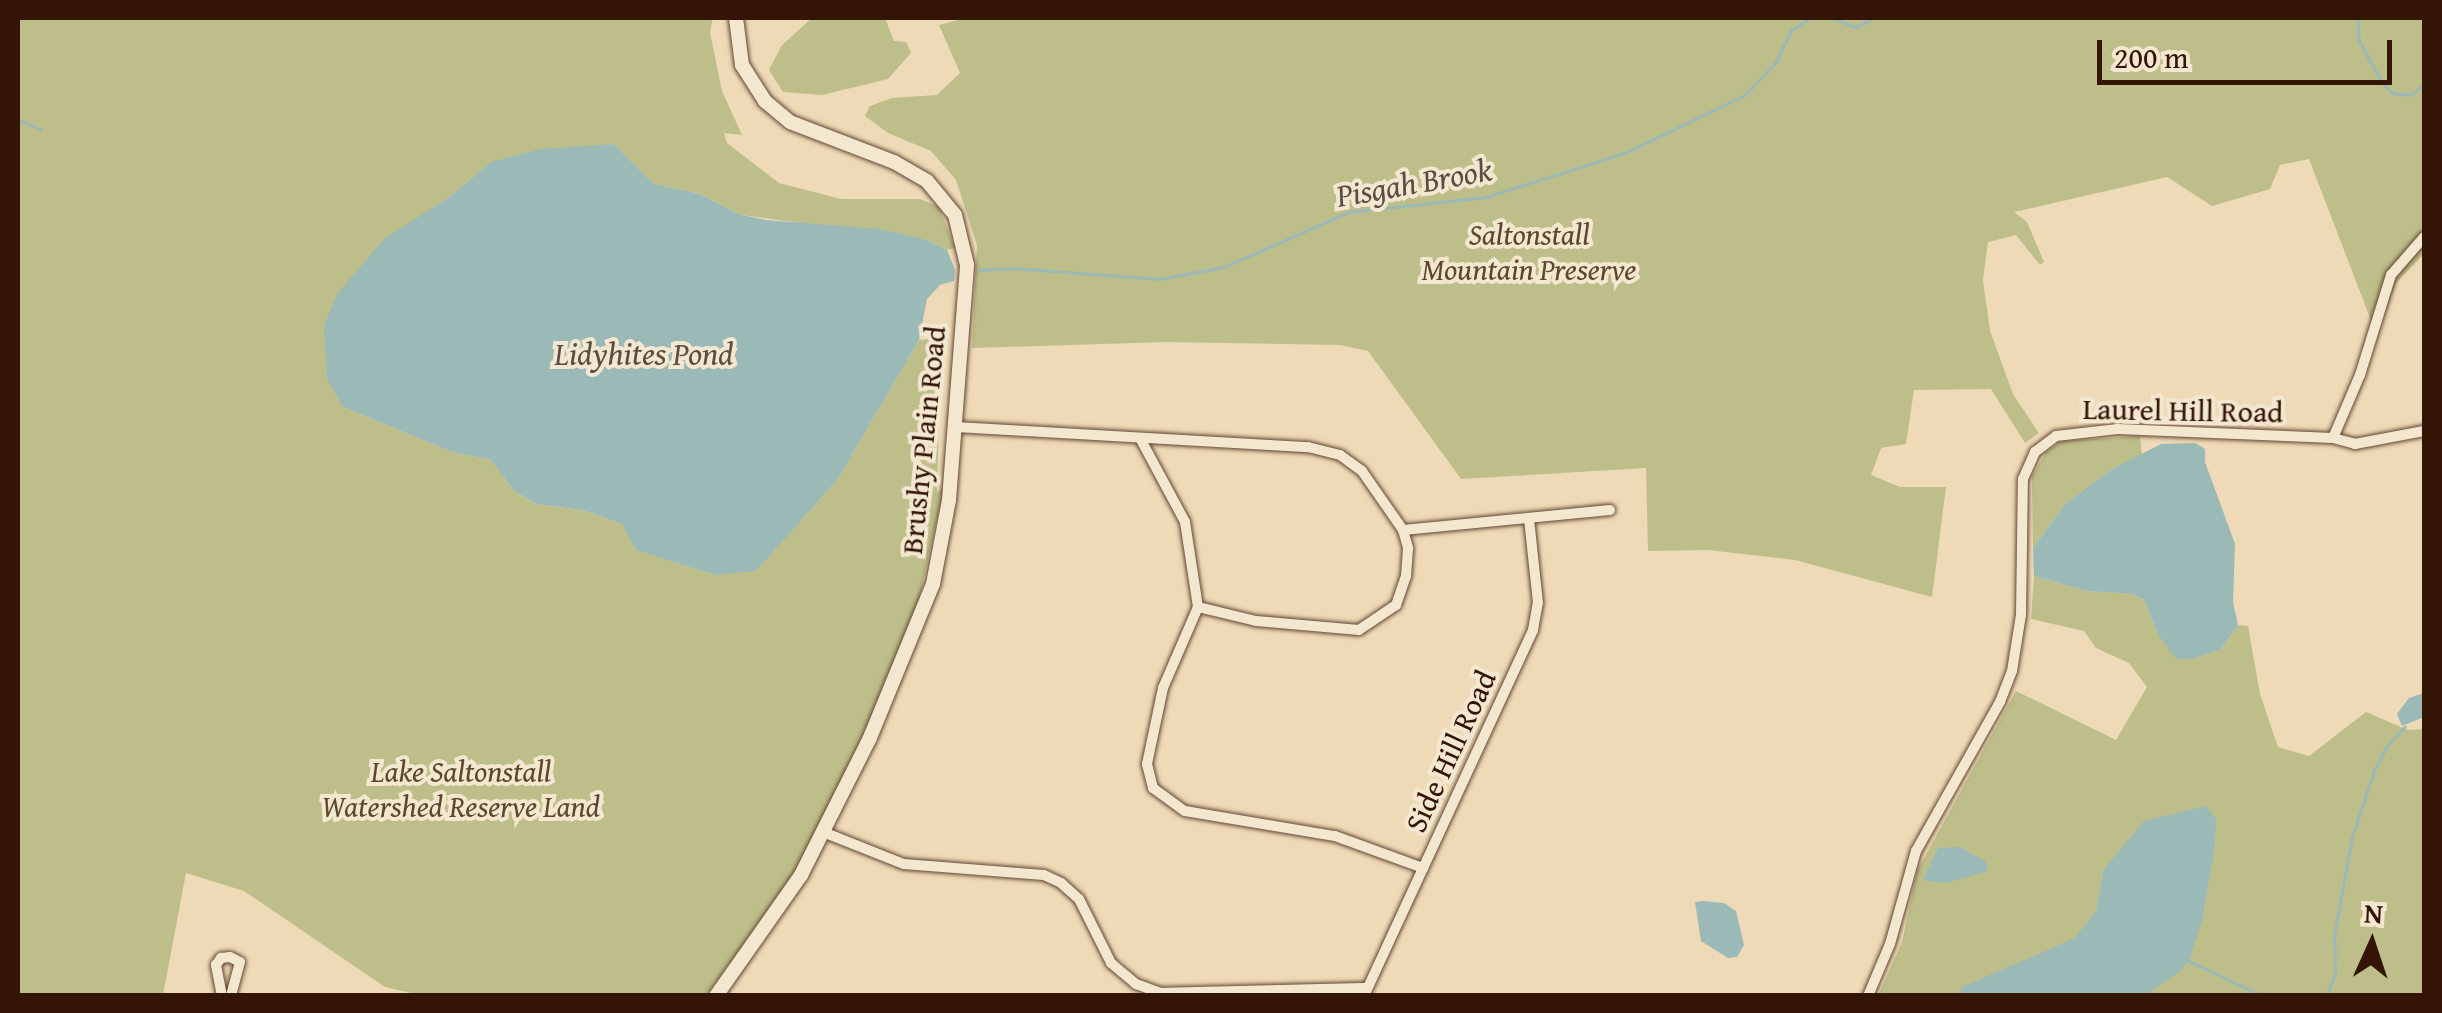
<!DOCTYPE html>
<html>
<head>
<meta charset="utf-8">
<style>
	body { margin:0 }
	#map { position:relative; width:2442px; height:1013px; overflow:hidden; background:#eedab7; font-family:"Gentium Book Plus",serif }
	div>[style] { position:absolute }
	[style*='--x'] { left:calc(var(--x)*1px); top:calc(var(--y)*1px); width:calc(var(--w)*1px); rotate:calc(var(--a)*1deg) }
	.green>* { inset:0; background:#bebe8a }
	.water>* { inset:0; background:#9bb9b6 }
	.stream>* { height:2.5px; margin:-1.25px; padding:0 1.25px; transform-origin:1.25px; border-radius:1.25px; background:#9bb9b6 }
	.roads { filter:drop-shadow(0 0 2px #624632) drop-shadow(0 0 2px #624632) }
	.street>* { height:10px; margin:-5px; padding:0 5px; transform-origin:5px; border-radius:5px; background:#f4e7d0 }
	.secondary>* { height:14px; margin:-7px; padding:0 7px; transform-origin:7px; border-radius:7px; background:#f4e7d0 }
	span { translate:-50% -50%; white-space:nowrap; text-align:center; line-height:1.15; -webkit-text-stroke:8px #f4e7d0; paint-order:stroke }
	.park-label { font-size:30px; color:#5d482d; font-style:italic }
	.street-label { font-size:30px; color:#341505 }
	.water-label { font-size:32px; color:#584e43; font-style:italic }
	.frame { position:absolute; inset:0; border:20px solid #341505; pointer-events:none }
	.north { position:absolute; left:2322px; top:893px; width:100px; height:100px; -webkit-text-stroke:8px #f4e7d0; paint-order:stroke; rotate:3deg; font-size:28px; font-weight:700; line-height:40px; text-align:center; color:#341505 }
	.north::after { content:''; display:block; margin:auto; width:35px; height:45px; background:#341505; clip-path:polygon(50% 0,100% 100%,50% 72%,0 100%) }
	.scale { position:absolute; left:2097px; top:40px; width:295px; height:45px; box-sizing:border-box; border:5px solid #341505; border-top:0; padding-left:12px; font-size:30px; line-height:35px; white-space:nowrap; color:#341505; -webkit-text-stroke:8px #f4e7d0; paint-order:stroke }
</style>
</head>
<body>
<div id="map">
	<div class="green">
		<div style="clip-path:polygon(18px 18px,713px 18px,710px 33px,722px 91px,742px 135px,724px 133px,727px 143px,779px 183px,841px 199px,920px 199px,939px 207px,955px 248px,947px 250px,927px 240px,741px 215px,700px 194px,654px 184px,614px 144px,491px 162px,448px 198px,343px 407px,452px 452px,491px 460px,514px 491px,535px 504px,582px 510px,622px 524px,637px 550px,715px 575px,756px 570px,838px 479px,919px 340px,941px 338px,937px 493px,944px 487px,917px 609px,849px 768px,792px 880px,706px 995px,424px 996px,385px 987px,244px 891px,186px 873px,163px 995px,18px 995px)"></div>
		<div style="clip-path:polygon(812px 18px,885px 18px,894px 41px,906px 42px,911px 53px,888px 79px,822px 95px,783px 92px,769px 70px,782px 45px)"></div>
		<div style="clip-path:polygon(965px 18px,2424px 18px,2424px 254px,2396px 283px,2377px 336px,2309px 159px,2280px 165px,2270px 189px,2212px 206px,2167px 177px,2014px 212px,2027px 222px,2044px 262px,2040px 265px,2016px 235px,1988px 242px,1983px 280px,1990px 331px,2013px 394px,2039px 433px,2025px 443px,1991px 389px,1914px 390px,1906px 444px,1881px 448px,1871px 475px,1900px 487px,1946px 487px,1932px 597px,1795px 560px,1708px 550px,1648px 551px,1646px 468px,1461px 479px,1368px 351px,1340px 345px,1165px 342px,972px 348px,977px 245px,956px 180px,931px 151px,888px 133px,865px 116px,870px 106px,892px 98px,937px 95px,960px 73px,939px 25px)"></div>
		<div style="clip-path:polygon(2140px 436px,2142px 455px,2112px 469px,2065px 504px,2033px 548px,2032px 477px,2046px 452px,2062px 441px)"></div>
		<div style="clip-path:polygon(2034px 576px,2087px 591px,2132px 594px,2144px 600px,2158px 634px,2221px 649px,2238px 625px,2248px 626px,2260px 694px,2278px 747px,2309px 756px,2366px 712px,2408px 730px,2424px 729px,2424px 995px,1878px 996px,1902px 942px,1917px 871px,2016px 691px,2116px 740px,2147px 687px,2129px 663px,2096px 648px,2084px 631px,2031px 619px)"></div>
	</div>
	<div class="water">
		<div style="clip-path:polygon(614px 144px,654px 184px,700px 194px,741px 215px,766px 220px,880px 229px,927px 240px,947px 250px,955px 270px,954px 281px,940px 285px,927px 299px,919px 340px,838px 479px,756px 571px,715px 575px,636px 550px,622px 524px,582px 510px,536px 504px,514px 491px,491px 460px,452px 452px,343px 407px,327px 379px,324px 326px,337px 294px,385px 238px,448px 198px,491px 162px,541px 149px)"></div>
		<div style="clip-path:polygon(2195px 443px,2205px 449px,2205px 462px,2235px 544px,2233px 602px,2238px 625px,2221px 649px,2193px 659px,2176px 659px,2158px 634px,2144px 600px,2132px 594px,2087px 591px,2034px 576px,2033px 548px,2065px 504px,2112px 469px,2161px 444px)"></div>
		<div style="clip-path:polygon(2424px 693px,2424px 717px,2402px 726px,2397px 714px,2409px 698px)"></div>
		<div style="clip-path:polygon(2206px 806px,2216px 819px,2215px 845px,2202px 921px,2189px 961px,2179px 972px,2145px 995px,1959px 995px,1962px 987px,2075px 938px,2096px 911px,2104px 869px,2144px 821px)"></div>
		<div style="clip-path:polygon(1960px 847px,1985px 861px,1988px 871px,1946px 883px,1923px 880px,1938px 848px)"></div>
		<div style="clip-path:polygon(1703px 901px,1724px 903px,1736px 911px,1744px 945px,1737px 957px,1728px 958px,1701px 941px,1695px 902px)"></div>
	</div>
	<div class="stream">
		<div style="--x:1832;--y:18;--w:25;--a:21"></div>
		<div style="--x:1855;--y:27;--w:21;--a:-25"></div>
		<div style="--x:2358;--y:18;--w:22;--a:87"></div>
		<div style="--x:2359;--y:40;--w:48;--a:61.3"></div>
		<div style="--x:2382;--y:82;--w:16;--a:45"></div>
		<div style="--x:2393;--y:93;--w:18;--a:6"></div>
		<div style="--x:2411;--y:95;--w:17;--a:-40"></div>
		<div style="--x:18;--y:120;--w:24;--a:22"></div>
		<div style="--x:979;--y:270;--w:34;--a:-3"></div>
		<div style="--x:1013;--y:268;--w:147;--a:4.3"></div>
		<div style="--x:1160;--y:279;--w:65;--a:-10.6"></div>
		<div style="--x:1224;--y:267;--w:137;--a:-23.7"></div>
		<div style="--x:1349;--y:212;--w:138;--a:-6.2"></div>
		<div style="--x:1486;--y:197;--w:146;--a:-17.6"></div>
		<div style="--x:1625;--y:153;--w:133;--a:-25.8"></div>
		<div style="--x:1745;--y:95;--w:45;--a:-46.8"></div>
		<div style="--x:1776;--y:62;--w:35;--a:-65"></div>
		<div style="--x:1791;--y:30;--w:23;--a:-31"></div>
		<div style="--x:2189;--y:961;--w:82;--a:25.3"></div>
		<div style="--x:2326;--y:996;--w:23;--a:-67"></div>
		<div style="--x:2335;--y:975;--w:39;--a:-91"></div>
		<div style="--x:2334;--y:936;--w:101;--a:-79.7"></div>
		<div style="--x:2352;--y:837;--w:70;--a:-71.6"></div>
		<div style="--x:2374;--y:771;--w:28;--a:-63"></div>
		<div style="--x:2387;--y:746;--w:26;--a:-47"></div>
	</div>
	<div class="roads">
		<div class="street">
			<div style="--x:956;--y:427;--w:353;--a:3.3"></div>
			<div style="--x:1308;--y:447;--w:33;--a:14"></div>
			<div style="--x:1340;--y:455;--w:27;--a:36"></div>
			<div style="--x:1362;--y:471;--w:72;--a:55.2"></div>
			<div style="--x:1403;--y:530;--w:19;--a:74"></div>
			<div style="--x:1408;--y:548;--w:28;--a:94"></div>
			<div style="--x:1406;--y:576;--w:31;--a:109"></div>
			<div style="--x:1396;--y:605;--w:45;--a:146"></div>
			<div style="--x:1359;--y:630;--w:103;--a:-175"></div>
			<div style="--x:1256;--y:621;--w:60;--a:-166.4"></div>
			<div style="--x:1140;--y:438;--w:95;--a:61.8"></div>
			<div style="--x:1185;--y:522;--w:86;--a:81.3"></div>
			<div style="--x:1198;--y:607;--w:88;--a:113.4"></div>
			<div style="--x:1163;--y:688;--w:78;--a:101.9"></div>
			<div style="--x:1147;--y:764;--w:25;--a:76"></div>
			<div style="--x:1153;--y:788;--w:39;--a:36"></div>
			<div style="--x:1185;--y:811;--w:152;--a:9.5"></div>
			<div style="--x:1335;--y:836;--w:94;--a:20"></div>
			<div style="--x:2333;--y:438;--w:69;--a:-66.8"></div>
			<div style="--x:2360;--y:375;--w:105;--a:-72.8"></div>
			<div style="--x:2391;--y:275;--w:50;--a:-49"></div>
			<div style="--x:1403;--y:530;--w:208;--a:-5.5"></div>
			<div style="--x:823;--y:832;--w:87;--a:21.6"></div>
			<div style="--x:904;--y:864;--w:140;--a:4.5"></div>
			<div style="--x:1044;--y:875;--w:19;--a:25"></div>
			<div style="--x:1061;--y:883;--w:24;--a:42"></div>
			<div style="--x:1079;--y:899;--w:72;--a:63.4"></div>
			<div style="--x:1111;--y:963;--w:33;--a:40"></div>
			<div style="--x:1136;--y:984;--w:27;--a:20"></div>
			<div style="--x:1161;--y:993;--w:206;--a:-1.4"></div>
			<div style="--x:222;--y:996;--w:32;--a:-101"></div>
			<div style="--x:216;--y:965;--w:9;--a:-54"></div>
			<div style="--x:221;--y:958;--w:9;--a:-6"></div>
			<div style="--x:230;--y:957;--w:11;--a:27"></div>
			<div style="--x:240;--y:962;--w:35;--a:105"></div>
			<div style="--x:1364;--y:996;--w:403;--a:-65.2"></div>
			<div style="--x:1533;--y:630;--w:27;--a:-80"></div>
			<div style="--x:1538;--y:603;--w:84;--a:-96.1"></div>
			<div style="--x:1868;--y:996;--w:56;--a:-67.1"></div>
			<div style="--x:1890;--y:944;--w:97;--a:-74.4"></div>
			<div style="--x:1916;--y:851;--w:171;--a:-60.6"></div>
			<div style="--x:2000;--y:702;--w:33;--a:-69"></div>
			<div style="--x:2012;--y:671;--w:57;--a:-80.9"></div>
			<div style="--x:2021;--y:615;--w:136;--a:-89.2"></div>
			<div style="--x:2023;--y:479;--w:30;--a:-66"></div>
			<div style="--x:2035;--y:452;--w:26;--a:-37"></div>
			<div style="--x:2056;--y:436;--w:62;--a:-6.4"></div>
			<div style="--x:2118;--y:429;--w:215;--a:2.4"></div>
			<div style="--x:2333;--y:438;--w:23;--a:15"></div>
			<div style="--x:2355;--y:444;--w:70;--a:-10.7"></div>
		</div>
		<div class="secondary">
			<div style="--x:716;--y:996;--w:148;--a:-54.9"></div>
			<div style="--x:801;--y:875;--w:151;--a:-63.3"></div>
			<div style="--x:869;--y:740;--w:169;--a:-67.7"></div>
			<div style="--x:933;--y:584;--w:86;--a:-79.2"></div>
			<div style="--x:949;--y:500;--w:236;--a:-85.6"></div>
			<div style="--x:967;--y:265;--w:51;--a:-103.5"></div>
			<div style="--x:955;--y:215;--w:44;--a:-129.5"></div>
			<div style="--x:927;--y:181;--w:38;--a:-150"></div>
			<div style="--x:894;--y:162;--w:111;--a:-159"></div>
			<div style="--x:790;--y:122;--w:33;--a:-140"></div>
			<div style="--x:765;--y:101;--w:43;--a:-122.6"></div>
			<div style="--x:742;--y:65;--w:47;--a:-97.3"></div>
		</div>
	</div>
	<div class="park-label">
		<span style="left:1529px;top:251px">Saltonstall<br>Mountain Preserve</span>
		<span style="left:461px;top:788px">Lake Saltonstall<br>Watershed Reserve Land</span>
	</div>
	<div class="street-label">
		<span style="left:2183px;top:410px;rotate:1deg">Laurel Hill Road</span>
		<span style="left:923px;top:440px;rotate:-84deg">Brushy Plain Road</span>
		<span style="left:1450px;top:751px;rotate:-65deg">Side Hill Road</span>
	</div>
	<div class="water-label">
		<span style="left:1414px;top:183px;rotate:-10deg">Pisgah Brook</span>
		<span style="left:644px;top:354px">Lidyhites Pond</span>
	</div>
	<div class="frame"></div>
	<div class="north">N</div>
	<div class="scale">200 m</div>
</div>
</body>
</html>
